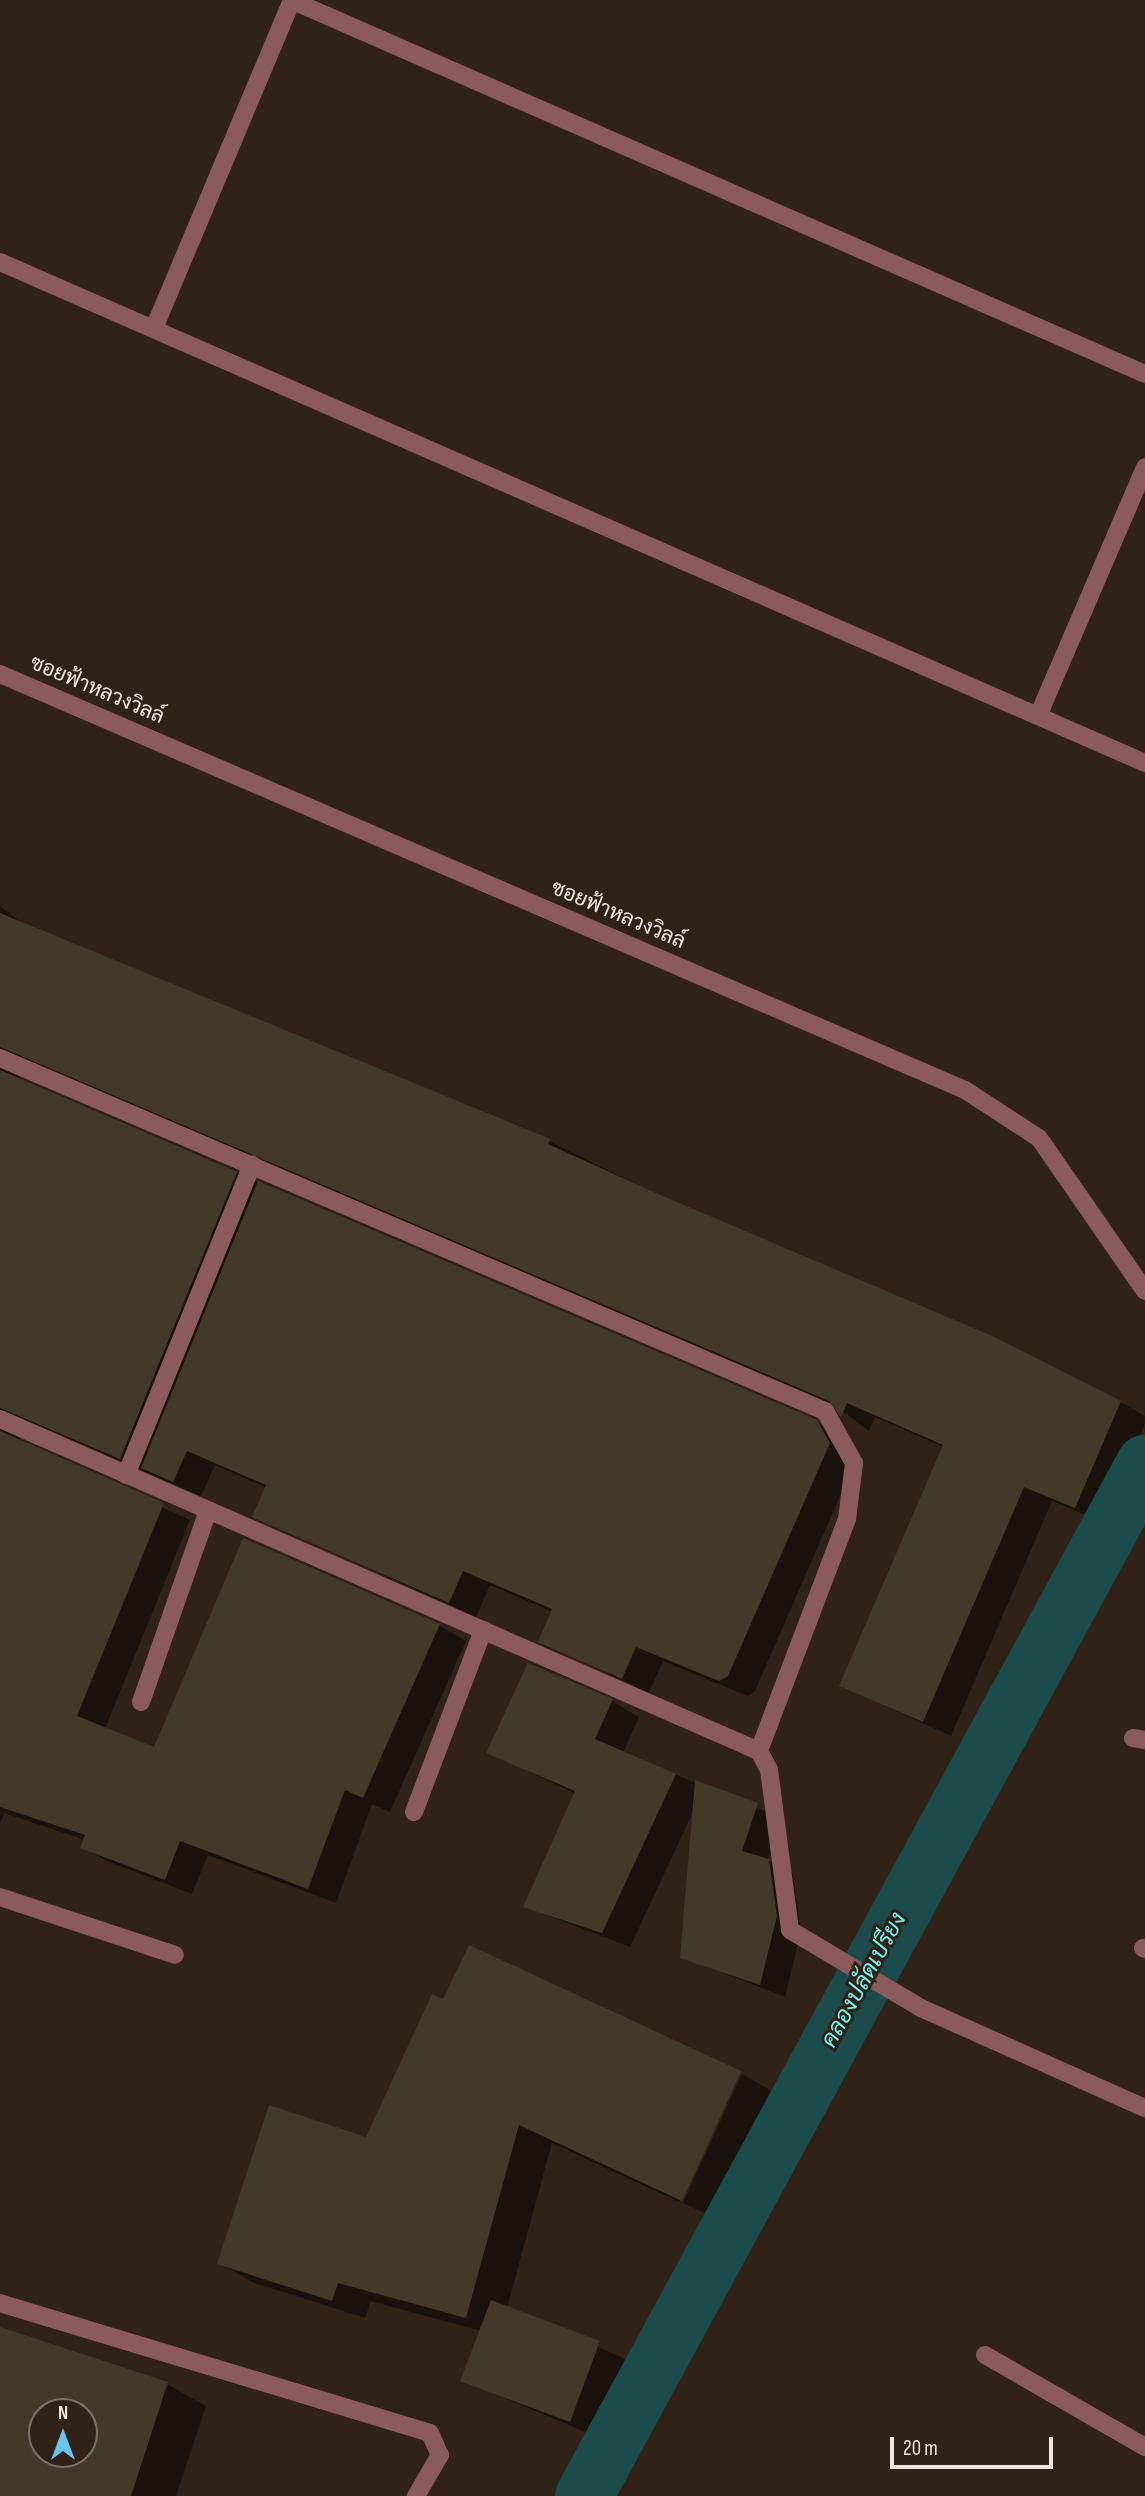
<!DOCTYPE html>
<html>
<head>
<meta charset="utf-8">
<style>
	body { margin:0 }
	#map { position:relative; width:1145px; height:2496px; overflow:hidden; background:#312218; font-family:"Sofia Sans Condensed",Sarabun,sans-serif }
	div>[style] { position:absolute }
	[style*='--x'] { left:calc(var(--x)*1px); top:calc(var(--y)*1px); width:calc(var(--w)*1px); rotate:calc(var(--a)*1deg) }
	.shadow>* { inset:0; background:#0007 }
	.canal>* { height:58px; margin:-29px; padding:0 29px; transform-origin:29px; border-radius:29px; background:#1b4b4b }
	.building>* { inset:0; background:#433929 }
	.minor>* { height:18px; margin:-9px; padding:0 9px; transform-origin:9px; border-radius:9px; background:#8b5a5b }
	span { translate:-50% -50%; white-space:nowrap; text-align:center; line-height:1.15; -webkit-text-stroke:6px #312218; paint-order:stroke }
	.street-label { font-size:21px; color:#f1e6e0 }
	.water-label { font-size:23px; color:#6ff3f3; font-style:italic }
	.north { position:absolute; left:28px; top:2398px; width:70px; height:70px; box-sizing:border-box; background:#312218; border:2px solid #7e7068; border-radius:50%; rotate:0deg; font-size:19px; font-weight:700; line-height:28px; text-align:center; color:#f1e6e0 }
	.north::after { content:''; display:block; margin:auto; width:24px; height:32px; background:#65c5ee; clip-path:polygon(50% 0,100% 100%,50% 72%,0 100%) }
	.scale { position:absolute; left:890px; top:2437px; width:163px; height:32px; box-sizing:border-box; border:4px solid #f1e6e0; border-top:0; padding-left:9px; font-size:21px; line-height:24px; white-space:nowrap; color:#f1e6e0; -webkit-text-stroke:5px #312218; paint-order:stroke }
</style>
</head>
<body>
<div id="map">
	<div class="shadow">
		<div style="clip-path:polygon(0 906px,26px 926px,549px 1141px,658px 1195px,991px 1337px,1121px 1402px,1145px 1416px,1145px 1424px,1102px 1522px,1052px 1501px,951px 1736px,841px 1686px,944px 1447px,875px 1417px,869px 1431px,835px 1405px,33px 1062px,21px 1063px,19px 1080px,816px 1422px,844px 1438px,856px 1459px,755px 1691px,748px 1696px,663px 1661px,649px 1693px,540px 1641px,553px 1612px,490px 1585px,476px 1617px,254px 1516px,267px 1488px,215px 1465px,201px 1496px,33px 1423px,16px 1431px,21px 1442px,190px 1520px,105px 1729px,155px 1749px,439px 1625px,466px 1641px,390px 1812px,372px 1804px,336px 1903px,208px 1855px,192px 1894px,109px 1862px,82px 1847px,85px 1840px,4px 1813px,0 1824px)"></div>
		<div style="clip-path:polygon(612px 1701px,639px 1717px,623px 1753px,782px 1818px,768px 1860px,793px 1875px,801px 1931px,785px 1997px,682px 1957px,694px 1810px,630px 1947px,526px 1907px,576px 1794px,488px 1752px)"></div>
		<div style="clip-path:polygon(738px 2073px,679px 2202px,552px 2143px,507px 2308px,626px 2359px,597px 2437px,462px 2380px,481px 2331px,371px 2301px,365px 2318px,252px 2282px,220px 2263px,367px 2139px)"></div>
		<div style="clip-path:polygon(742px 2074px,773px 2092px,715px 2218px,683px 2203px)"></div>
		<div style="clip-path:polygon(evenodd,0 2341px,167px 2384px,206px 2406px,176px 2496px,0 2496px,0 2341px,42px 2412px,84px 2412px,84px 2454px,42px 2454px,42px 2412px)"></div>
	</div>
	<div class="canal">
		<div style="--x:584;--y:2496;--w:1175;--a:-61.47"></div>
	</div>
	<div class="building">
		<div style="clip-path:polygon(0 913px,550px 1139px,548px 1144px,658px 1194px,992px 1336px,1121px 1401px,1075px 1508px,1024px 1487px,923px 1722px,839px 1686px,943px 1445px,847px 1403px,841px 1417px,829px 1401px,0 1047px)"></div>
		<div style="clip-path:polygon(0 1070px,237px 1172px,120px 1459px,0 1408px)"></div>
		<div style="clip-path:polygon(258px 1181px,817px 1420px,830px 1443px,728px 1676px,719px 1681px,636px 1647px,622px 1679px,538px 1642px,552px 1609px,463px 1571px,449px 1603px,252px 1517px,266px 1485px,187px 1451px,173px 1482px,141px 1468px)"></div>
		<div style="clip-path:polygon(0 1431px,164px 1503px,77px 1716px,154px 1747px,243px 1538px,440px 1624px,363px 1798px,345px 1790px,308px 1889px,180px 1841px,165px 1880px,80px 1848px,85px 1835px,0 1807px)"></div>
		<div style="clip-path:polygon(528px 1663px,613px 1699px,595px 1739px,676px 1774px,602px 1933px,523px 1907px,575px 1791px,486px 1753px)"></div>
		<div style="clip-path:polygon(695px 1780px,758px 1803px,742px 1851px,769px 1859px,777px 1916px,760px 1985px,680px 1958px)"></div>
		<div style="clip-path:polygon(469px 1945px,741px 2071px,682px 2201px,519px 2125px,466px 2318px,338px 2283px,332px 2301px,217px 2264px,269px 2105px,366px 2137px,432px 1994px,443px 1999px)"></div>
		<div style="clip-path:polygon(491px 2300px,600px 2341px,570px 2422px,460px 2381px)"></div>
		<div style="clip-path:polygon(evenodd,0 2327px,168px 2382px,131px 2496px,0 2496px,0 2327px,42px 2412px,84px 2412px,84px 2454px,42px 2454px,42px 2412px)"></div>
	</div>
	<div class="minor">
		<div style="--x:291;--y:0;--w:932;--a:23.65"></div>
		<div style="--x:0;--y:262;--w:1250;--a:23.63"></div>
		<div style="--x:155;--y:326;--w:354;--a:-67.2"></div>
		<div style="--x:0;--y:674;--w:1051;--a:23.32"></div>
		<div style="--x:965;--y:1090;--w:88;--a:33"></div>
		<div style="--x:1039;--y:1138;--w:186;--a:55.3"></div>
		<div style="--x:1038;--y:716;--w:271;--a:-66.7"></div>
		<div style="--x:0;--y:1058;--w:897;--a:23.17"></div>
		<div style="--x:825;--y:1411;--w:60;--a:60.9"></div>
		<div style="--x:854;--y:1463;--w:56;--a:97.1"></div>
		<div style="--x:847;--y:1519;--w:248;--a:110.8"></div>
		<div style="--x:759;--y:1751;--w:21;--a:62"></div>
		<div style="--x:769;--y:1770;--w:161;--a:82.5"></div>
		<div style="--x:790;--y:1930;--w:152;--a:30.8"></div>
		<div style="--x:921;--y:2008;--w:245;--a:24.1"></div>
		<div style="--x:0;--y:1419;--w:828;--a:23.63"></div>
		<div style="--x:126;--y:1475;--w:335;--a:-67.9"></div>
		<div style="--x:141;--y:1702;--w:202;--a:-70.7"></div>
		<div style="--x:1133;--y:1738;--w:12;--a:9"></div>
		<div style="--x:414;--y:1812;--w:195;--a:-69.2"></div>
		<div style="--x:0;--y:1897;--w:184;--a:18.3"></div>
		<div style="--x:1143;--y:1948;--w:2;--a:27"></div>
		<div style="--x:0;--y:2303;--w:449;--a:16.8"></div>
		<div style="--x:430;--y:2433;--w:24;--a:66"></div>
		<div style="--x:440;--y:2455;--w:48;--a:120.3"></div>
		<div style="--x:985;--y:2355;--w:185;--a:29.9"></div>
	</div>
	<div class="street-label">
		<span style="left:97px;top:690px;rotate:23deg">ซอยฟ้าหลวงวิลล์</span>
		<span style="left:618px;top:915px;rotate:23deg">ซอยฟ้าหลวงวิลล์</span>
	</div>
	<div class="water-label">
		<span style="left:864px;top:1980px;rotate:-61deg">คลองปลัดเปรียง</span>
	</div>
	<div class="north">N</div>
	<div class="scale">20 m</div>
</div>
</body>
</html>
